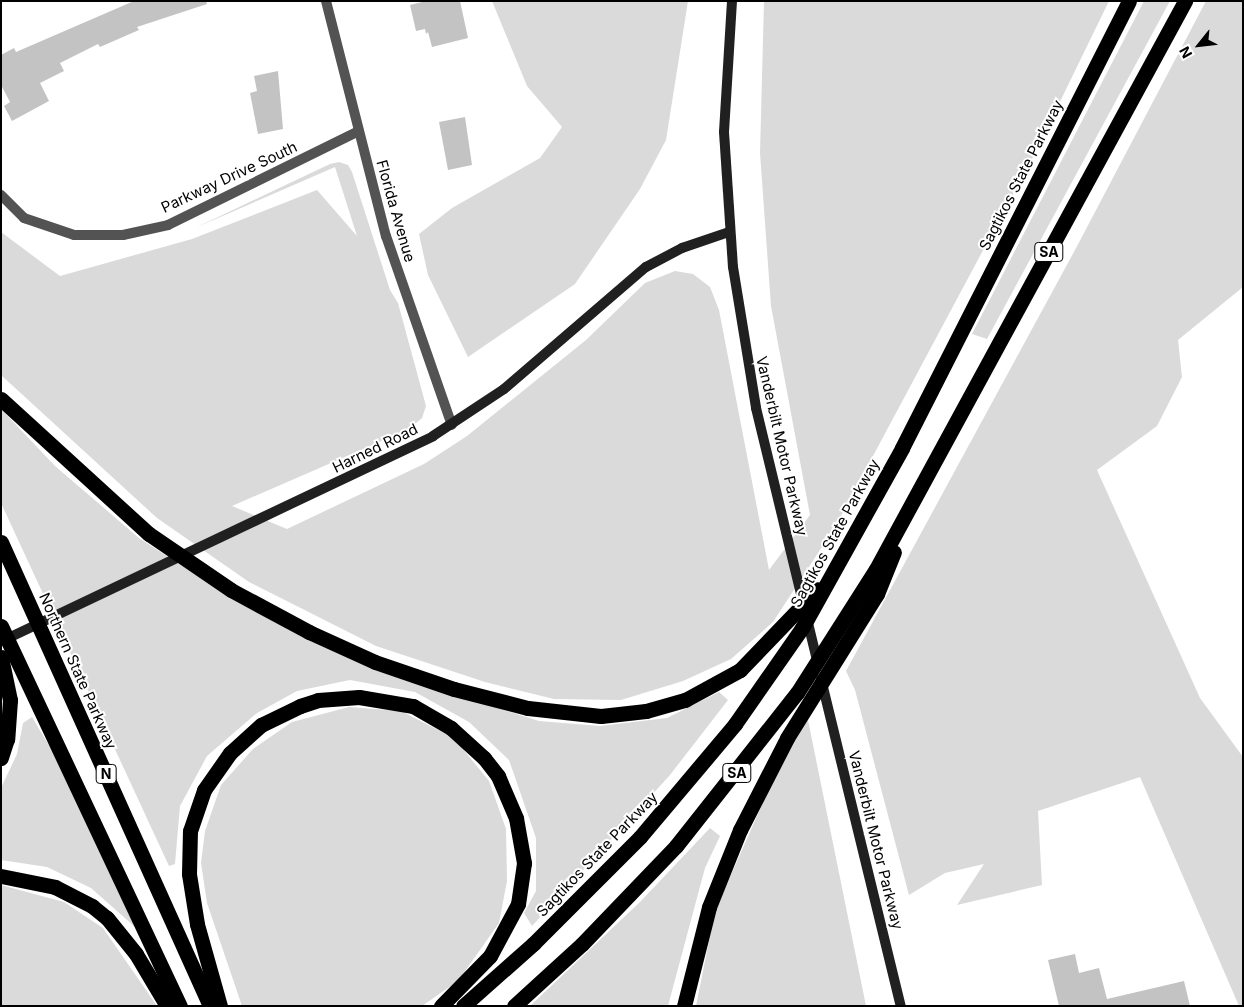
<!DOCTYPE html>
<html>
<head>
<meta charset="utf-8">
<style>
	body { margin:0 }
	#map { position:relative; width:1244px; height:1007px; overflow:hidden; background:#fff; font-family:Inter,sans-serif }
	div>[style] { position:absolute }
	[style*='--x'] { left:calc(var(--x)*1px); top:calc(var(--y)*1px); width:calc(var(--w)*1px); rotate:calc(var(--a)*1deg) }
	.green>* { inset:0; background:#dadada }
	.building>* { inset:0; background:#c3c3c3 }
	.minor>* { height:10px; margin:-5px; padding:0 5px; transform-origin:5px; border-radius:5px; background:#535353 }
	.secondary>* { height:10px; margin:-5px; padding:0 5px; transform-origin:5px; border-radius:5px; background:#202020 }
	.motorway>* { height:15px; margin:-7.5px; padding:0 7.5px; transform-origin:7.5px; border-radius:7.5px; background:#000 }
	span { translate:-50% -50%; white-space:nowrap; text-align:center; line-height:1.15; -webkit-text-stroke:4px #fff; paint-order:stroke }
	.shield-label span { padding:1px 4px; background:#fff; border:1px solid; border-radius:4px; -webkit-text-stroke-width:0 }
	.shield-label { font-size:14px; color:#000; font-weight:700 }
	.street-label { font-size:15px; color:#000 }
	.frame { position:absolute; inset:0; border:2px solid #000; pointer-events:none }
	.north { position:absolute; left:1174px; top:20px; width:50px; height:50px; -webkit-text-stroke:4px #fff; paint-order:stroke; rotate:241deg; font-size:14px; font-weight:700; line-height:20px; text-align:center; color:#000 }
	.north::after { content:''; display:block; margin:auto; width:18px; height:22px; background:#000; clip-path:polygon(50% 0,100% 100%,50% 72%,0 100%) }
</style>
</head>
<body>
<div id="map">
	<div class="green">
		<div style="clip-path:polygon(492px 1px,688px 1px,666px 140px,640px 189px,575px 284px,468px 357px,428px 275px,419px 234px,452px 208px,540px 158px,562px 127px,527px 86px)"></div>
		<div style="clip-path:polygon(764px 1px,1109px 1px,1034px 155px,835px 527px,773px 622px,731px 659px,683px 681px,621px 700px,554px 699px,485px 682px,376px 646px,249px 582px,157px 518px,1px 375px,1px 232px,60px 276px,192px 239px,317px 190px,357px 236px,335px 167px,195px 228px,330px 164px,339px 162px,348px 165px,352px 172px,390px 290px,398px 303px,426px 406px,422px 418px,409px 429px,232px 506px,287px 529px,424px 464px,467px 436px,586px 340px,645px 283px,675px 271px,693px 274px,710px 287px,719px 310px,769px 570px,810px 515px,771px 306px,760px 153px)"></div>
		<div style="clip-path:polygon(1144px 1px,1170px 1px,987px 339px,972px 334px)"></div>
		<div style="clip-path:polygon(1206px 1px,1243px 1px,1243px 287px,1178px 340px,1182px 377px,1157px 426px,1097px 470px,1200px 698px,1243px 757px,1243px 1006px,1239px 1006px,1140px 777px,1038px 811px,1042px 885px,957px 905px,984px 864px,945px 873px,909px 895px,855px 690px,846px 671px,1075px 250px)"></div>
		<div style="clip-path:polygon(1px 409px,55px 466px,139px 538px,236px 601px,379px 671px,539px 721px,600px 726px,667px 718px,719px 692px,728px 700px,670px 775px,532px 926px,524px 913px,536px 891px,536px 838px,509px 760px,469px 722px,415px 692px,350px 680px,297px 691px,257px 713px,207px 756px,180px 806px,175px 864px,169px 866px,1px 503px)"></div>
		<div style="clip-path:polygon(349px 707px,401px 711px,454px 738px,489px 781px,506px 829px,507px 881px,499px 923px,458px 981px,422px 1006px,242px 1006px,207px 903px,201px 863px,205px 831px,221px 785px,253px 749px,292px 722px)"></div>
		<div style="clip-path:polygon(32px 717px,57px 759px,135px 927px,91px 888px,47px 867px,1px 860px,1px 788px,17px 754px,23px 723px)"></div>
		<div style="clip-path:polygon(808px 720px,866px 1006px,696px 1006px,715px 911px,780px 764px)"></div>
		<div style="clip-path:polygon(710px 828px,720px 836px,705px 868px,668px 1006px,530px 1006px,640px 902px)"></div>
		<div style="clip-path:polygon(1px 885px,64px 902px,103px 928px,157px 1006px,1px 1006px)"></div>
	</div>
	<div class="building">
		<div style="clip-path:polygon(134px 1px,206px 1px,207px 4px,137px 27px,139px 30px,100px 47px,98px 44px,60px 63px,64px 71px,40px 83px,49px 101px,12px 121px,4px 106px,10px 102px,1px 85px,1px 55px,14px 48px,16px 52px)"></div>
		<div style="clip-path:polygon(426px 1px,460px 1px,468px 38px,432px 47px,428px 32px,426px 34px,425px 29px,416px 31px,410px 5px)"></div>
		<div style="clip-path:polygon(278px 71px,283px 129px,258px 134px,250px 93px,257px 91px,254px 76px)"></div>
		<div style="clip-path:polygon(465px 117px,472px 165px,448px 170px,439px 122px)"></div>
		<div style="clip-path:polygon(1075px 954px,1079px 973px,1099px 968px,1107px 999px,1184px 981px,1190px 1006px,1059px 1006px,1048px 960px)"></div>
	</div>
	<div class="minor">
		<div style="--x:326;--y:1;--w:243;--a:75.7"></div>
		<div style="--x:386;--y:236;--w:200;--a:70.8"></div>
		<div style="--x:1;--y:195;--w:33;--a:45"></div>
		<div style="--x:24;--y:218;--w:53;--a:18.8"></div>
		<div style="--x:74;--y:235;--w:49;--a:0"></div>
		<div style="--x:123;--y:235;--w:46;--a:-12.5"></div>
		<div style="--x:168;--y:225;--w:211;--a:-26.2"></div>
	</div>
	<div class="secondary">
		<div style="--x:732;--y:1;--w:131;--a:93.5"></div>
		<div style="--x:724;--y:132;--w:135;--a:86.2"></div>
		<div style="--x:733;--y:267;--w:143;--a:80.7"></div>
		<div style="--x:756;--y:408;--w:264;--a:76.4"></div>
		<div style="--x:2;--y:641;--w:477;--a:-25.4"></div>
		<div style="--x:433;--y:436;--w:85;--a:-33.5"></div>
		<div style="--x:504;--y:389;--w:187;--a:-40.7"></div>
		<div style="--x:646;--y:267;--w:41;--a:-27.8"></div>
		<div style="--x:682;--y:248;--w:50;--a:-18.8"></div>
		<div style="--x:821;--y:679;--w:337;--a:76.3"></div>
	</div>
	<div class="motorway">
		<div style="--x:1;--y:399;--w:200;--a:42.4"></div>
		<div style="--x:149;--y:534;--w:99;--a:34.3"></div>
		<div style="--x:231;--y:590;--w:89;--a:28.3"></div>
		<div style="--x:309;--y:632;--w:72;--a:24.4"></div>
		<div style="--x:375;--y:662;--w:83;--a:18.9"></div>
		<div style="--x:454;--y:689;--w:76;--a:14.4"></div>
		<div style="--x:528;--y:708;--w:73;--a:6.3"></div>
		<div style="--x:601;--y:716;--w:45;--a:-6.3"></div>
		<div style="--x:646;--y:711;--w:41;--a:-15.8"></div>
		<div style="--x:685;--y:700;--w:63;--a:-28.6"></div>
		<div style="--x:740;--y:670;--w:112;--a:-46.1"></div>
		<div style="--x:1;--y:542;--w:509;--a:65.75"></div>
		<div style="--x:1;--y:626;--w:420;--a:64.8"></div>
		<div style="--x:1;--y:657;--w:44;--a:78.2"></div>
		<div style="--x:10;--y:700;--w:39;--a:94"></div>
		<div style="--x:7;--y:739;--w:20;--a:108"></div>
		<div style="--x:1;--y:876;--w:55;--a:11.5"></div>
		<div style="--x:55;--y:887;--w:42;--a:27.2"></div>
		<div style="--x:92;--y:906;--w:19;--a:39"></div>
		<div style="--x:107;--y:918;--w:46;--a:51.1"></div>
		<div style="--x:136;--y:954;--w:61;--a:59.2"></div>
		<div style="--x:220;--y:1006;--w:85;--a:-105.7"></div>
		<div style="--x:197;--y:924;--w:51;--a:-99.1"></div>
		<div style="--x:189;--y:874;--w:43;--a:-88.7"></div>
		<div style="--x:190;--y:831;--w:43;--a:-71.1"></div>
		<div style="--x:204;--y:790;--w:45;--a:-54.9"></div>
		<div style="--x:230;--y:753;--w:42;--a:-42.1"></div>
		<div style="--x:261;--y:725;--w:43;--a:-26"></div>
		<div style="--x:300;--y:706;--w:19;--a:-18"></div>
		<div style="--x:318;--y:700;--w:41;--a:-4.2"></div>
		<div style="--x:359;--y:697;--w:55;--a:9.5"></div>
		<div style="--x:413;--y:706;--w:44;--a:30.1"></div>
		<div style="--x:451;--y:728;--w:45;--a:42.3"></div>
		<div style="--x:484;--y:758;--w:23;--a:52"></div>
		<div style="--x:498;--y:776;--w:46;--a:66.8"></div>
		<div style="--x:516;--y:818;--w:46;--a:79.9"></div>
		<div style="--x:524;--y:863;--w:41;--a:98.3"></div>
		<div style="--x:518;--y:904;--w:59;--a:118.3"></div>
		<div style="--x:490;--y:956;--w:70;--a:134.4"></div>
		<div style="--x:463;--y:1006;--w:94;--a:-41.5"></div>
		<div style="--x:533;--y:944;--w:151;--a:-45"></div>
		<div style="--x:640;--y:837;--w:148;--a:-49.9"></div>
		<div style="--x:735;--y:724;--w:117;--a:-55.1"></div>
		<div style="--x:802;--y:628;--w:206;--a:-60.9"></div>
		<div style="--x:902;--y:448;--w:501;--a:-63.08"></div>
		<div style="--x:514;--y:1006;--w:92;--a:-42.4"></div>
		<div style="--x:582;--y:944;--w:136;--a:-46.2"></div>
		<div style="--x:676;--y:846;--w:195;--a:-51.7"></div>
		<div style="--x:797;--y:693;--w:147;--a:-57.5"></div>
		<div style="--x:876;--y:569;--w:647;--a:-61.45"></div>
		<div style="--x:684;--y:1006;--w:102;--a:-75.8"></div>
		<div style="--x:709;--y:907;--w:83;--a:-68.1"></div>
		<div style="--x:740;--y:830;--w:103;--a:-62.9"></div>
		<div style="--x:787;--y:738;--w:170;--a:-58"></div>
		<div style="--x:877;--y:594;--w:45;--a:-68"></div>
	</div>
	<div class="shield-label">
		<span style="left:1049px;top:252px">SA</span>
		<span style="left:737px;top:773px">SA</span>
		<span style="left:106px;top:774px">N</span>
	</div>
	<div class="street-label">
		<span style="left:1021px;top:175px;rotate:-63deg">Sagtikos State Parkway</span>
		<span style="left:229px;top:177px;rotate:-25deg">Parkway Drive South</span>
		<span style="left:396px;top:211px;rotate:74deg">Florida Avenue</span>
		<span style="left:782px;top:446px;rotate:77deg">Vanderbilt Motor Parkway</span>
		<span style="left:375px;top:448px;rotate:-26deg">Harned Road</span>
		<span style="left:835px;top:533px;rotate:-61deg">Sagtikos State Parkway</span>
		<span style="left:78px;top:671px;rotate:66deg">Northern State Parkway</span>
		<span style="left:876px;top:840px;rotate:76deg">Vanderbilt Motor Parkway</span>
		<span style="left:597px;top:854px;rotate:-46deg">Sagtikos State Parkway</span>
	</div>
	<div class="frame"></div>
	<div class="north">N</div>
</div>
</body>
</html>
